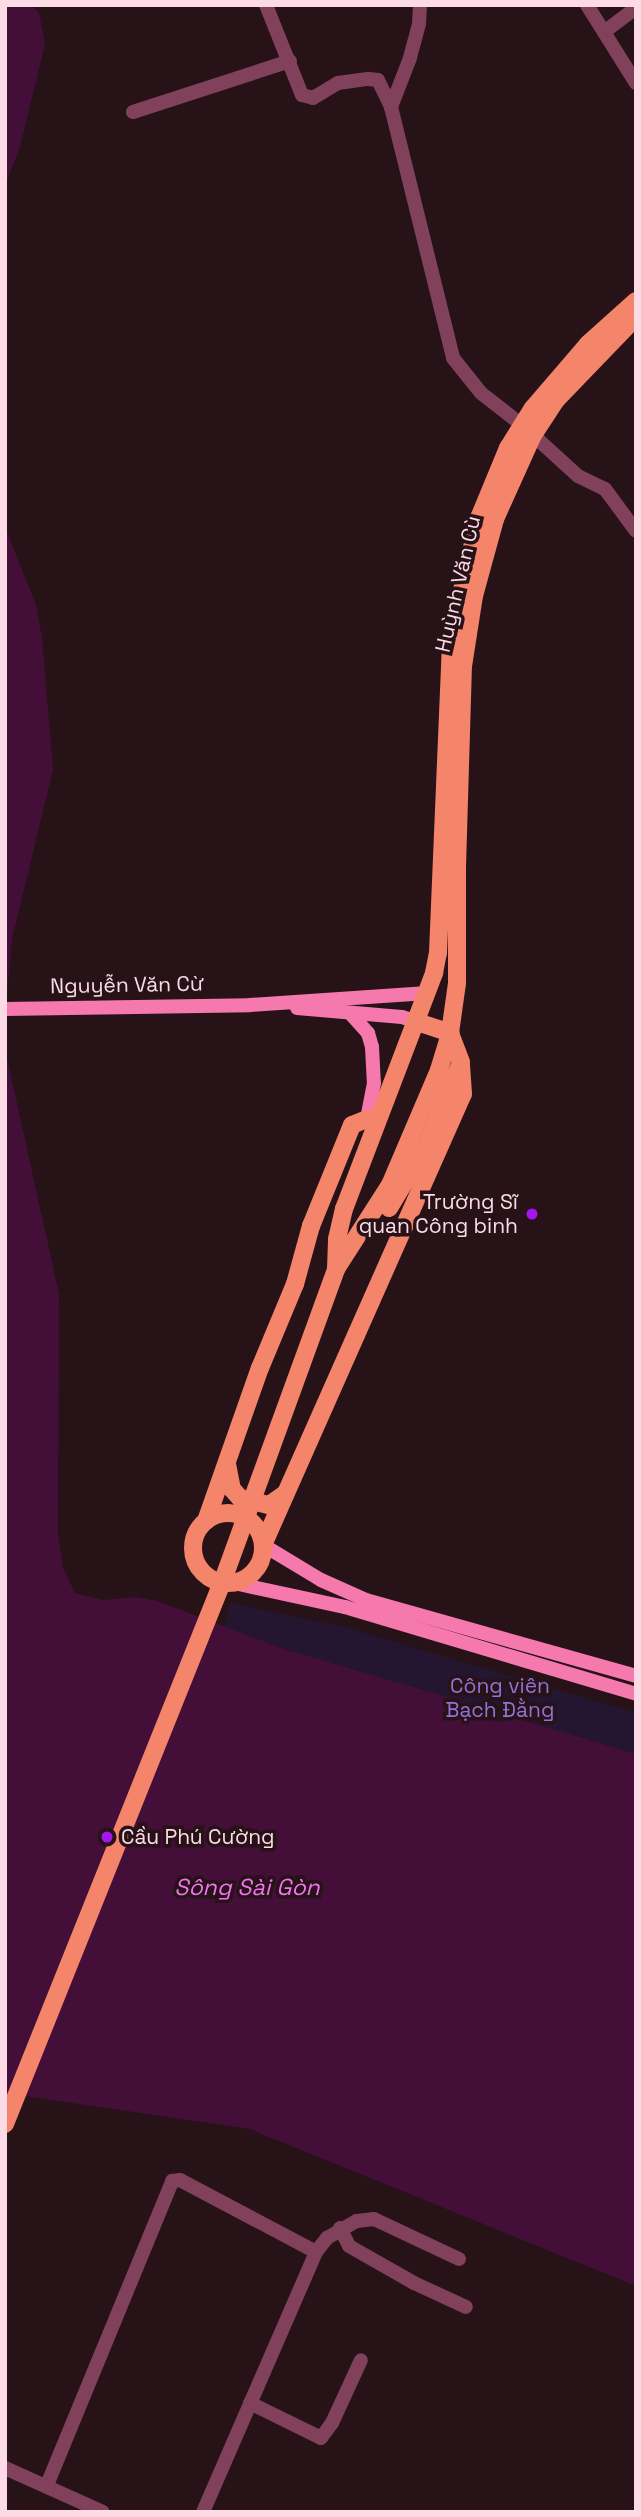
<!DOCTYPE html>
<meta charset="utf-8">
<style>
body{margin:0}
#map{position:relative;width:641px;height:2517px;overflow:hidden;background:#271218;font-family:"Space Grotesk",sans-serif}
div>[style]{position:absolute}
.green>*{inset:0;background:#241531}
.water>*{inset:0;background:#430f39}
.street>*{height:14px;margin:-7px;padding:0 7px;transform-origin:7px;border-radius:7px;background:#82415b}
.secondary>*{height:14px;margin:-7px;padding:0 7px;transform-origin:7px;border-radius:7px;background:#f579ad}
.primary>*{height:18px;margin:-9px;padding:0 9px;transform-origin:9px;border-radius:9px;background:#f4846a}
.primary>.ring{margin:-9px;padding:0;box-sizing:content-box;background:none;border:18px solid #f4846a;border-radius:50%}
.dots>*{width:19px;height:19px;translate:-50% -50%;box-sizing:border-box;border:4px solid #271218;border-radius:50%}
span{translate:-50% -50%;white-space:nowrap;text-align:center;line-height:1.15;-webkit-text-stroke:7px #271218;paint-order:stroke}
.street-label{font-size:21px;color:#fcdbe6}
.poi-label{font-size:21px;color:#fcdbe6}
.right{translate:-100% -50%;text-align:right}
.left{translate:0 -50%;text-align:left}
.park-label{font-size:21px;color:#9372da}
.water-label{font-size:23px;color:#f471f1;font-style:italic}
.frame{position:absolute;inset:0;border:7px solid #fcdbe6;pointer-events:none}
</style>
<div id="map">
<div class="green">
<div style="clip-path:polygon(230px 1603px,344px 1627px,636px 1713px,636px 1754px,513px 1717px,502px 1722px,491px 1721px,478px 1706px,284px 1649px,224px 1627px)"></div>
</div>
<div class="water">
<div style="clip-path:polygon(5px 5px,31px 5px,39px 13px,45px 44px,20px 147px,5px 186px)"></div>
<div style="clip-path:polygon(5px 527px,36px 605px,42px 638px,53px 770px,12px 939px,5px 1016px)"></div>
<div style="clip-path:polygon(5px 1049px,59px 1294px,58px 1535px,63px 1568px,75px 1593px,103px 1600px,136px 1597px,157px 1601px,284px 1649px,478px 1706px,491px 1721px,502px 1722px,513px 1717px,636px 1754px,636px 2286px,250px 2129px,5px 2093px)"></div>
</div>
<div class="street">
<div style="left:266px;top:5px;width:97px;rotate:68.2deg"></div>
<div style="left:302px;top:95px;width:11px;rotate:15deg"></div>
<div style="left:313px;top:98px;width:29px;rotate:-31deg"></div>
<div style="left:338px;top:83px;width:30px;rotate:-8deg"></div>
<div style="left:368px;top:79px;width:10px;rotate:6deg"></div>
<div style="left:378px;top:80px;width:30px;rotate:64deg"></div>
<div style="left:420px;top:5px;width:19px;rotate:93deg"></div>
<div style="left:419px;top:24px;width:35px;rotate:105deg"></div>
<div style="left:410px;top:58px;width:53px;rotate:111.2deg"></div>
<div style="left:391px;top:107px;width:259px;rotate:76.1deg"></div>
<div style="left:453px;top:358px;width:45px;rotate:51.3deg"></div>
<div style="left:481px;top:393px;width:52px;rotate:38deg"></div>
<div style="left:587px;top:5px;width:92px;rotate:57.9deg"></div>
<div style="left:604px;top:32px;width:40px;rotate:-37deg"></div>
<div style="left:133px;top:112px;width:165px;rotate:-18deg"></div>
<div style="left:533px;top:435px;width:61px;rotate:42.3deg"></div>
<div style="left:578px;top:476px;width:30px;rotate:26deg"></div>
<div style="left:605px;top:489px;width:52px;rotate:53.6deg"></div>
<div style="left:340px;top:2228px;width:20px;rotate:63deg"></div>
<div style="left:349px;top:2246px;width:75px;rotate:29.6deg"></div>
<div style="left:414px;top:2283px;width:57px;rotate:24.8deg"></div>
<div style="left:250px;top:2403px;width:79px;rotate:26.2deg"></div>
<div style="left:321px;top:2438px;width:19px;rotate:-54deg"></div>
<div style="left:332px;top:2423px;width:69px;rotate:-65.3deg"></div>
<div style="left:5px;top:2468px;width:107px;rotate:24.2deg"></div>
<div style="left:47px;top:2485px;width:329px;rotate:-67.6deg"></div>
<div style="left:172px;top:2181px;width:8px;rotate:-7deg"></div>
<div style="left:180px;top:2180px;width:154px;rotate:27.9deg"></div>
<div style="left:203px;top:2512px;width:283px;rotate:-66.5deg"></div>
<div style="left:316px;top:2252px;width:18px;rotate:-52deg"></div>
<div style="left:327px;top:2238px;width:34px;rotate:-30deg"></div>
<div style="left:357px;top:2221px;width:17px;rotate:-7deg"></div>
<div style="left:374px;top:2219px;width:94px;rotate:25.2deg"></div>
</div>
<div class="secondary">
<div style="left:297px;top:1008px;width:105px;rotate:4.9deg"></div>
<div style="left:402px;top:1017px;width:16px;rotate:18deg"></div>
<div style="left:5px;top:1009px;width:245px;rotate:-0.9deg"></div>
<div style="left:250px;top:1005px;width:178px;rotate:-3.9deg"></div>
<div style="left:350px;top:1013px;width:27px;rotate:48deg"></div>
<div style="left:368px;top:1033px;width:15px;rotate:74deg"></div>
<div style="left:372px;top:1047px;width:36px;rotate:87deg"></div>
<div style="left:374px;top:1083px;width:37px;rotate:101deg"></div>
<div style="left:263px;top:1545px;width:68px;rotate:31.1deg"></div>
<div style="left:321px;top:1580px;width:49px;rotate:24deg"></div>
<div style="left:366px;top:1600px;width:280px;rotate:15.7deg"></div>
<div style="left:234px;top:1583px;width:114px;rotate:12.2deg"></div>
<div style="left:345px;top:1607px;width:304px;rotate:16.6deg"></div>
</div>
<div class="primary">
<div style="left:417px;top:1022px;width:35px;rotate:18deg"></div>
<div style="left:389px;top:1208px;width:70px;rotate:-59deg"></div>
<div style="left:425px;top:1148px;width:88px;rotate:-67.2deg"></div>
<div style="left:336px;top:1269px;width:30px;rotate:-88deg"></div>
<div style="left:337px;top:1239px;width:31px;rotate:-77deg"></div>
<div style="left:344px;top:1209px;width:253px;rotate:-69.1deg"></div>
<div style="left:434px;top:973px;width:20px;rotate:-79deg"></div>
<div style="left:438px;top:953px;width:316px;rotate:-87.6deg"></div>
<div style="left:451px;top:637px;width:122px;rotate:-76.8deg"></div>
<div style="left:479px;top:518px;width:76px;rotate:-67.5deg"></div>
<div style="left:508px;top:448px;width:47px;rotate:-58deg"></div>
<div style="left:533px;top:408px;width:84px;rotate:-49.3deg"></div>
<div style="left:588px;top:344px;width:64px;rotate:-41.9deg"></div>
<div style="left:227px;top:1464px;width:25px;rotate:79deg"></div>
<div style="left:232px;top:1489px;width:12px;rotate:48deg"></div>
<div style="left:240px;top:1498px;width:30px;rotate:14deg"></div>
<div style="left:269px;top:1505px;width:19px;rotate:-35deg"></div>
<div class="ring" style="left:193px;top:1513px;width:52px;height:52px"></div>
<div style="left:206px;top:1521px;width:162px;rotate:-70.6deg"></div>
<div style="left:260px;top:1368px;width:91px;rotate:-67.4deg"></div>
<div style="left:295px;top:1284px;width:60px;rotate:-74.6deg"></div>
<div style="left:311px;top:1226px;width:109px;rotate:-67.9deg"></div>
<div style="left:352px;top:1125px;width:16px;rotate:-22deg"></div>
<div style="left:263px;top:1545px;width:493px;rotate:-66.1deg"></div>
<div style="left:463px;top:1094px;width:32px;rotate:-94deg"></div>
<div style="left:461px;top:1062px;width:31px;rotate:-111deg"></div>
<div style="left:5px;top:2124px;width:586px;rotate:-68.16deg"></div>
<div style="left:223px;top:1580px;width:331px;rotate:-70deg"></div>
<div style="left:336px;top:1269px;width:100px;rotate:-57.3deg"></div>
<div style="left:390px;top:1185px;width:125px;rotate:-66.9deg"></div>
<div style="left:439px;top:1070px;width:39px;rotate:-73deg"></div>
<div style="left:450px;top:1033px;width:50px;rotate:-82deg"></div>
<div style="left:457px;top:983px;width:116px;rotate:-90deg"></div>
<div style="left:457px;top:867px;width:201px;rotate:-88.3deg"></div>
<div style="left:463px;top:666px;width:71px;rotate:-81.1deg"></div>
<div style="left:474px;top:596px;width:80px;rotate:-74.7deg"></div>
<div style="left:495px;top:519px;width:92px;rotate:-65.7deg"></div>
<div style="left:533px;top:435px;width:42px;rotate:-56.7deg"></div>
<div style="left:556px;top:400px;width:115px;rotate:-46.1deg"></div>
</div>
<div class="dots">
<div style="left:532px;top:1214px;background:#a416ed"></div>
<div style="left:107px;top:1837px;background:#a416ed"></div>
</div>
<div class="street-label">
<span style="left:458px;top:584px;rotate:-77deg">Huỳnh Văn Cù</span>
<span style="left:127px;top:985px;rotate:-1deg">Nguyễn Văn Cừ</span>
</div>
<div class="poi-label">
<span class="right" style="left:518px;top:1214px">Trường Sĩ<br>quan Công binh</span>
<span class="left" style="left:121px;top:1837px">Cầu Phú Cường</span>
</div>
<div class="park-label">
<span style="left:500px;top:1698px">Công viên<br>Bạch Đằng</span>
</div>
<div class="water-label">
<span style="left:247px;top:1887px">Sông Sài Gòn</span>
</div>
<div class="frame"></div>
</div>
